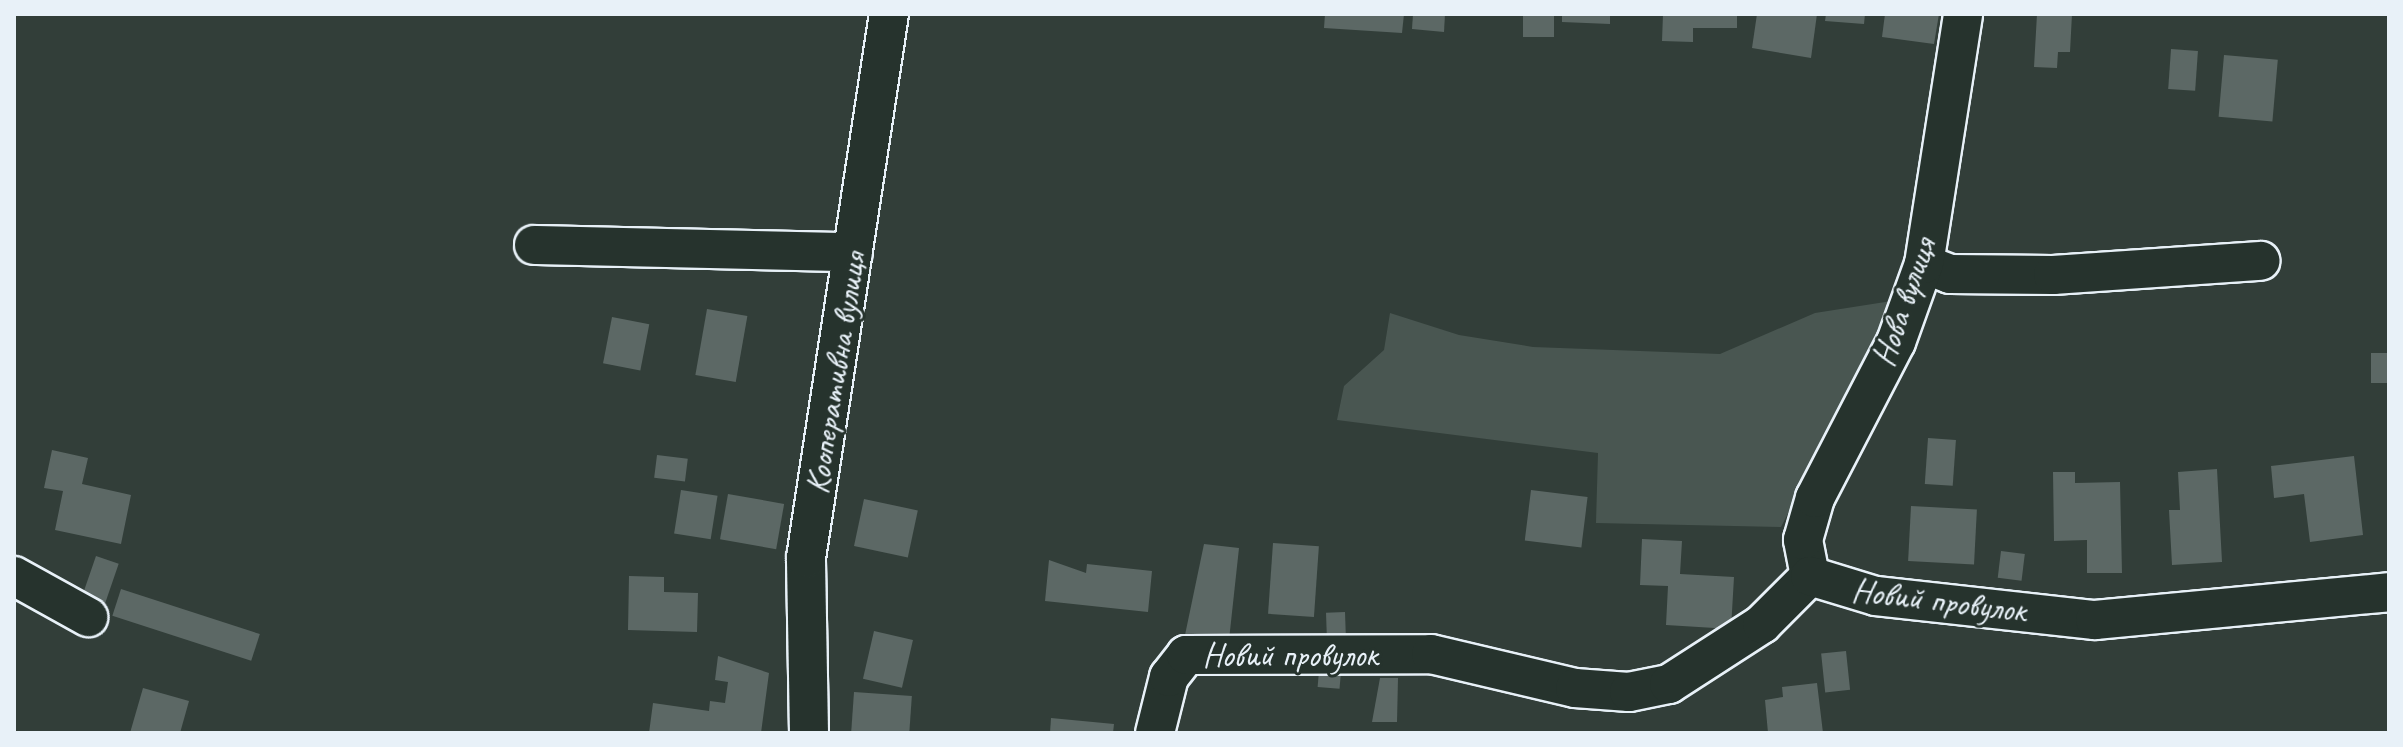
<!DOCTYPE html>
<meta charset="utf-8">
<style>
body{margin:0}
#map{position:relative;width:2403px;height:747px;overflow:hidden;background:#323e39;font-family:Caveat,sans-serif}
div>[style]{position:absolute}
.green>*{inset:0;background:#495651}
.building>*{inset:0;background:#5c6865;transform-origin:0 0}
.roads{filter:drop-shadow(2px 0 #e8f1f8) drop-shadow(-2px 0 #e8f1f8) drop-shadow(0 2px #e8f1f8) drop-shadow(0 -2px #e8f1f8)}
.minor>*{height:38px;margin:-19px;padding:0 19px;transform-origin:19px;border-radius:19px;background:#26332d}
span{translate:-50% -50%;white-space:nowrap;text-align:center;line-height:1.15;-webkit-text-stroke:6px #26332d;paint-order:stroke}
.street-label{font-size:34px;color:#e8f1f8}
.frame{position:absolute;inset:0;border:16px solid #e8f1f8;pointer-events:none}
</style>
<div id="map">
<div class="green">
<div style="clip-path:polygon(1898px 300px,1781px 527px,1596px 523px,1598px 453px,1337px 420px,1344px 386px,1384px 350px,1390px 313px,1459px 335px,1533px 347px,1720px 354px,1815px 313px)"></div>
</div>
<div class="building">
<div style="clip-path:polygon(1325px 14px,1404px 14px,1402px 33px,1324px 28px)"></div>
<div style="clip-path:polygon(1413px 14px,1445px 14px,1444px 32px,1412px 29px)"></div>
<div style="left:1523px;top:14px;width:31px;height:23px"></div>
<div style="clip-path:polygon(1562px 14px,1610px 14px,1610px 24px,1562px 22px)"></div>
<div style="clip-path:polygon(1663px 14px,1737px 14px,1737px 28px,1693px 28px,1693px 42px,1662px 41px)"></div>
<div style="clip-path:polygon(1757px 14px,1817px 14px,1811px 58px,1752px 48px)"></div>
<div style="clip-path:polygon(1826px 14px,1865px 14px,1864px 24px,1825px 21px)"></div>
<div style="clip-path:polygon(1885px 14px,1939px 14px,1934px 44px,1882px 37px)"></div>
<div style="clip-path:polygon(2037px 14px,2072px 14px,2070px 52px,2058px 52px,2057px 68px,2034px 67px)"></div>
<div style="left:2171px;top:49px;width:27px;height:40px;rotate:4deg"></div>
<div style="left:2224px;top:55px;width:54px;height:62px;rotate:5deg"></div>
<div style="left:707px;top:309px;width:41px;height:67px;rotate:10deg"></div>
<div style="left:612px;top:317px;width:38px;height:47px;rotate:11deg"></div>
<div style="left:2371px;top:353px;width:18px;height:30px"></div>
<div style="left:1928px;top:438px;width:28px;height:46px;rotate:4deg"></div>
<div style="clip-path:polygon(52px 450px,88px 458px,82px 484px,131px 495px,121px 544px,55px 530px,63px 491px,44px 488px)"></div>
<div style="left:657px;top:455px;width:31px;height:23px;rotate:7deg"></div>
<div style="clip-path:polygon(2354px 456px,2363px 535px,2310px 542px,2304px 494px,2274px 498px,2271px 466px)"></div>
<div style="clip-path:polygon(2217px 469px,2222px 562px,2172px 565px,2169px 510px,2180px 510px,2178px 472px)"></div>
<div style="clip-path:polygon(2053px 472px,2075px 472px,2075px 483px,2120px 482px,2122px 573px,2087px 573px,2087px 540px,2054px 541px)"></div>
<div style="left:681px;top:490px;width:37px;height:44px;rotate:9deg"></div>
<div style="left:1531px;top:490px;width:57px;height:51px;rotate:7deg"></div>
<div style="left:728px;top:494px;width:57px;height:46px;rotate:10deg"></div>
<div style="left:864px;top:499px;width:55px;height:48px;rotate:12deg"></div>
<div style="left:1911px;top:506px;width:66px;height:55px;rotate:3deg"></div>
<div style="clip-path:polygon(1642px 539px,1682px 541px,1680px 574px,1734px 577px,1731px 629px,1666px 625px,1668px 586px,1640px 585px)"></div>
<div style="left:1273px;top:543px;width:46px;height:71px;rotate:4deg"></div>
<div style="clip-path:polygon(1204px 544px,1239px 548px,1229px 640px,1185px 635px)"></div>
<div style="left:2001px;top:551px;width:24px;height:27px;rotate:7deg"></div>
<div style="left:96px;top:556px;width:24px;height:44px;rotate:19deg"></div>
<div style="clip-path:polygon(1049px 560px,1086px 573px,1087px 564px,1152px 571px,1148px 612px,1045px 601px)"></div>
<div style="clip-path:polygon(629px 576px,664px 577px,664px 592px,698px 593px,697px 632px,628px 630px)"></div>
<div style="left:121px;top:589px;width:146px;height:28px;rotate:18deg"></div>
<div style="left:1345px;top:612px;width:28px;height:19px;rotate:88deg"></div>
<div style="left:874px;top:631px;width:40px;height:49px;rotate:13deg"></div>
<div style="left:1846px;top:651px;width:39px;height:25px;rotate:84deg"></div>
<div style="clip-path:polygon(718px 656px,769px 673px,761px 733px,649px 733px,653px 703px,709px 711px,710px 701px,725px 703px,728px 682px,715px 680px)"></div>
<div style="left:1319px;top:671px;width:22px;height:16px;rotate:5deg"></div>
<div style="clip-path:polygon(1380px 678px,1398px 678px,1397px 722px,1372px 722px)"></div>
<div style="clip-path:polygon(1817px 683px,1823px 733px,1768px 733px,1765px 700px,1783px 697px,1782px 687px)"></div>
<div style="clip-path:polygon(143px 688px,189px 701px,180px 733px,130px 733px)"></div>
<div style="left:854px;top:692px;width:58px;height:41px;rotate:4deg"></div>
<div style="clip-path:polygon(1051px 718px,1114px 724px,1113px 733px,1050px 733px)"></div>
</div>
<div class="roads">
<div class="minor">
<div style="left:534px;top:245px;width:319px;rotate:1.3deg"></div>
<div style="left:1924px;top:264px;width:28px;rotate:21deg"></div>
<div style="left:1950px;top:274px;width:103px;rotate:0.6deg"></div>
<div style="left:2053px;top:275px;width:208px;rotate:-3.9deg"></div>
<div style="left:14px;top:576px;width:85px;rotate:29deg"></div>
<div style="left:1810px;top:576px;width:37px;rotate:-101deg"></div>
<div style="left:1803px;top:540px;width:44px;rotate:-74.1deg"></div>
<div style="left:1815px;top:498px;width:176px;rotate:-62.6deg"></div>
<div style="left:1896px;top:342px;width:83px;rotate:-70.3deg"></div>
<div style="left:1924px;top:264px;width:253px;rotate:-81.1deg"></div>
<div style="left:809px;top:733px;width:175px;rotate:-91deg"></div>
<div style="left:806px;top:558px;width:550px;rotate:-81.33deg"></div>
<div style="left:1155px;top:733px;width:58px;rotate:-76deg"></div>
<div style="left:1169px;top:677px;width:28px;rotate:-52deg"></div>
<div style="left:1186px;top:655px;width:245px;rotate:-0.2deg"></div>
<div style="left:1431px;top:654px;width:148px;rotate:13.3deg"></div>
<div style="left:1575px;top:688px;width:54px;rotate:4.2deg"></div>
<div style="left:1629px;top:692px;width:41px;rotate:-11.3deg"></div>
<div style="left:1669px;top:684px;width:111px;rotate:-32.8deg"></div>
<div style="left:1762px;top:624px;width:68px;rotate:-45deg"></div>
<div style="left:1810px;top:576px;width:69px;rotate:16.9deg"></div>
<div style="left:1876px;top:596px;width:220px;rotate:6.3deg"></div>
<div style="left:2095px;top:620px;width:295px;rotate:-5.4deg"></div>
</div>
</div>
<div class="street-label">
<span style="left:1903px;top:302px;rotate:-71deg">Нова вулиця</span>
<span style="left:835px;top:373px;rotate:-81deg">Кооперативна вулиця</span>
<span style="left:1939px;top:600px;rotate:7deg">Новий провулок</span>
<span style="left:1290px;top:655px">Новий провулок</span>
</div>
<div class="frame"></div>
</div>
